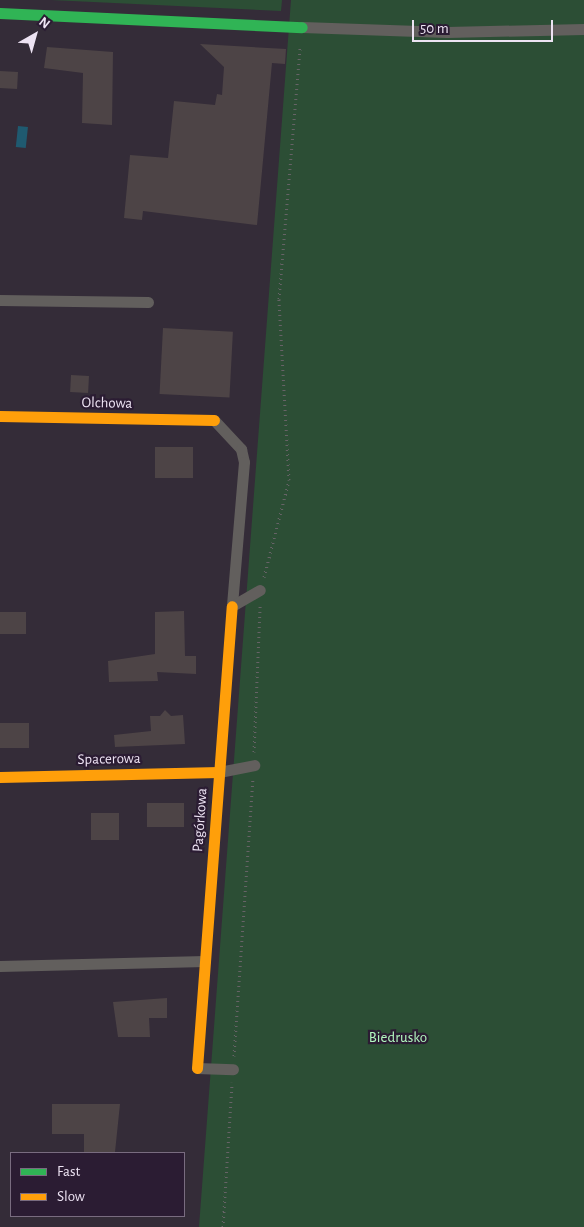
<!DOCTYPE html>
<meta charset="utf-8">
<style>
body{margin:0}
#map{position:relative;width:584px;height:1227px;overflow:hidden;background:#342c38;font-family:"Alegreya Sans",sans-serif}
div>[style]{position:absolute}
.green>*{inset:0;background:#2c4e35}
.water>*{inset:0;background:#1f5a70;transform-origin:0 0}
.building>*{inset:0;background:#4d4446;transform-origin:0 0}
.path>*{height:3px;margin-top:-1.5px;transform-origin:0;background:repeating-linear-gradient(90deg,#676367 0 1px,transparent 0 5px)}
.lane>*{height:11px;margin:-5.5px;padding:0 5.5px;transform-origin:5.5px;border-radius:5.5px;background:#625f5d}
.fast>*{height:11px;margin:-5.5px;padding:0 5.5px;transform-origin:5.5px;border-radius:5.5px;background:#30b455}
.slow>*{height:11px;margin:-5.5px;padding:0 5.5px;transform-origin:5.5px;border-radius:5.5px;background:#ff9f0a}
span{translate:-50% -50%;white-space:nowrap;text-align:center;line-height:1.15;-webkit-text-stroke:4.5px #2b1c33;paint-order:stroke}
.street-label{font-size:15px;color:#ede3f3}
.park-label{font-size:15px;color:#b2f8bf}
.legend{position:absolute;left:10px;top:1152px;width:175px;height:65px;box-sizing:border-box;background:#2b1c33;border:1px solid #796c80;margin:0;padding:6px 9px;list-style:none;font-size:15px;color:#ede3f3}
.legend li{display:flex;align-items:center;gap:10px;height:25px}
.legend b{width:25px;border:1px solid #796c80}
.north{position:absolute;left:10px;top:10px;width:50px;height:50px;-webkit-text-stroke:4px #2b1c33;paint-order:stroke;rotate:38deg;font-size:14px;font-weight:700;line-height:20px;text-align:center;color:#ede3f3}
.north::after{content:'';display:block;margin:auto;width:18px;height:22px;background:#ede3f3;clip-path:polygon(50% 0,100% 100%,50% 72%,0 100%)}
.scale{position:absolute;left:412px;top:20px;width:141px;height:22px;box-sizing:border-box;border:2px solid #ede3f3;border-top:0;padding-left:6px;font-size:15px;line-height:18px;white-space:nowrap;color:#ede3f3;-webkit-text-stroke:4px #2b1c33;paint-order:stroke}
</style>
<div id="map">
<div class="green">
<div style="clip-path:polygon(51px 0,282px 0,281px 11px)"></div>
<div style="clip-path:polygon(291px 0,584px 0,584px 1227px,199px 1227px)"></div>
</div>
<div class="water">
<div style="left:18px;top:126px;width:10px;height:21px;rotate:6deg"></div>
</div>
<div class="building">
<div style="clip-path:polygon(200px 44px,286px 49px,285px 64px,272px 63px,257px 225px,143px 211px,142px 220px,124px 218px,130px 155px,168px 158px,174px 101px,215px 105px,217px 94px,222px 95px,224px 67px)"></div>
<div style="clip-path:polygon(47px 47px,113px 52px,112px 125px,82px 123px,83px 73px,44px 68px)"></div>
<div style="left:0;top:71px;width:18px;height:17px;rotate:3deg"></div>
<div style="left:163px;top:328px;width:70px;height:66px;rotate:3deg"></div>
<div style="left:71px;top:375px;width:18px;height:17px;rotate:3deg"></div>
<div style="left:155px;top:447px;width:38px;height:31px"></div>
<div style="clip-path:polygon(184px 611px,185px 656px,196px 656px,196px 674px,157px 672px,158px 681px,109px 682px,108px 661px,155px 654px,155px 612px)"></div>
<div style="left:26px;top:612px;width:22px;height:26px;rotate:90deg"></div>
<div style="clip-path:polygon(165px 710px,171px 716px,183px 715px,185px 744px,115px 747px,114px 735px,151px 731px,150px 716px,160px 716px)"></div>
<div style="left:0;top:723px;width:29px;height:25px"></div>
<div style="left:147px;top:803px;width:37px;height:24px"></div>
<div style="left:91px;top:813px;width:28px;height:27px"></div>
<div style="clip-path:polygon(167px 998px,167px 1018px,149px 1018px,150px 1037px,118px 1037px,113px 1002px)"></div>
<div style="clip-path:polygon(52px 1104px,120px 1104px,115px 1152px,84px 1152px,84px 1134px,52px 1134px)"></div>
</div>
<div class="path">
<div style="left:264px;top:577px;width:100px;rotate:-75.5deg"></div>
<div style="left:289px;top:480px;width:181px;rotate:-93.2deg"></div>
<div style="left:279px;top:299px;width:252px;rotate:-85.2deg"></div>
<div style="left:254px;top:752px;width:146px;rotate:-87.6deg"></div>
<div style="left:234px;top:1056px;width:277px;rotate:-86.1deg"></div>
<div style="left:223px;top:1227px;width:145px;rotate:-86.4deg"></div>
</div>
<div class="lane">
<div style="left:302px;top:27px;width:145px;rotate:2deg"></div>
<div style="left:447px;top:32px;width:137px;rotate:-1.3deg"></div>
<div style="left:0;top:300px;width:148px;rotate:0.8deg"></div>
<div style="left:214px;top:420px;width:40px;rotate:47deg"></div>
<div style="left:241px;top:449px;width:13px;rotate:77deg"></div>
<div style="left:244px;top:462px;width:144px;rotate:94.8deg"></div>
<div style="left:232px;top:606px;width:32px;rotate:-30deg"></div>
<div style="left:219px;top:772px;width:36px;rotate:-11deg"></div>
<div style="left:0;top:966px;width:205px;rotate:-1.4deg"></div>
<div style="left:197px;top:1068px;width:36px;rotate:2deg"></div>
</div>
<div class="fast">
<div style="left:0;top:13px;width:302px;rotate:2.7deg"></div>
</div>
<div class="slow">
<div style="left:0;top:416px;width:214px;rotate:1.1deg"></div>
<div style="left:0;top:777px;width:219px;rotate:-1.3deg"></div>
<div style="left:197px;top:1068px;width:463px;rotate:-85.7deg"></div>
</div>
<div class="street-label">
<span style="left:107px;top:403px;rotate:1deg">Olchowa</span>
<span style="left:109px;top:759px;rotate:-1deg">Spacerowa</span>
<span style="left:200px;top:820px;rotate:-86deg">Pagórkowa</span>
</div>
<div class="park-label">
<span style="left:398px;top:1038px">Biedrusko</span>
</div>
<ul class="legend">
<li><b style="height:6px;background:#30b455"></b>Fast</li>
<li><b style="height:6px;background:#ff9f0a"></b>Slow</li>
</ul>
<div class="north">N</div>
<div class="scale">50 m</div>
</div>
